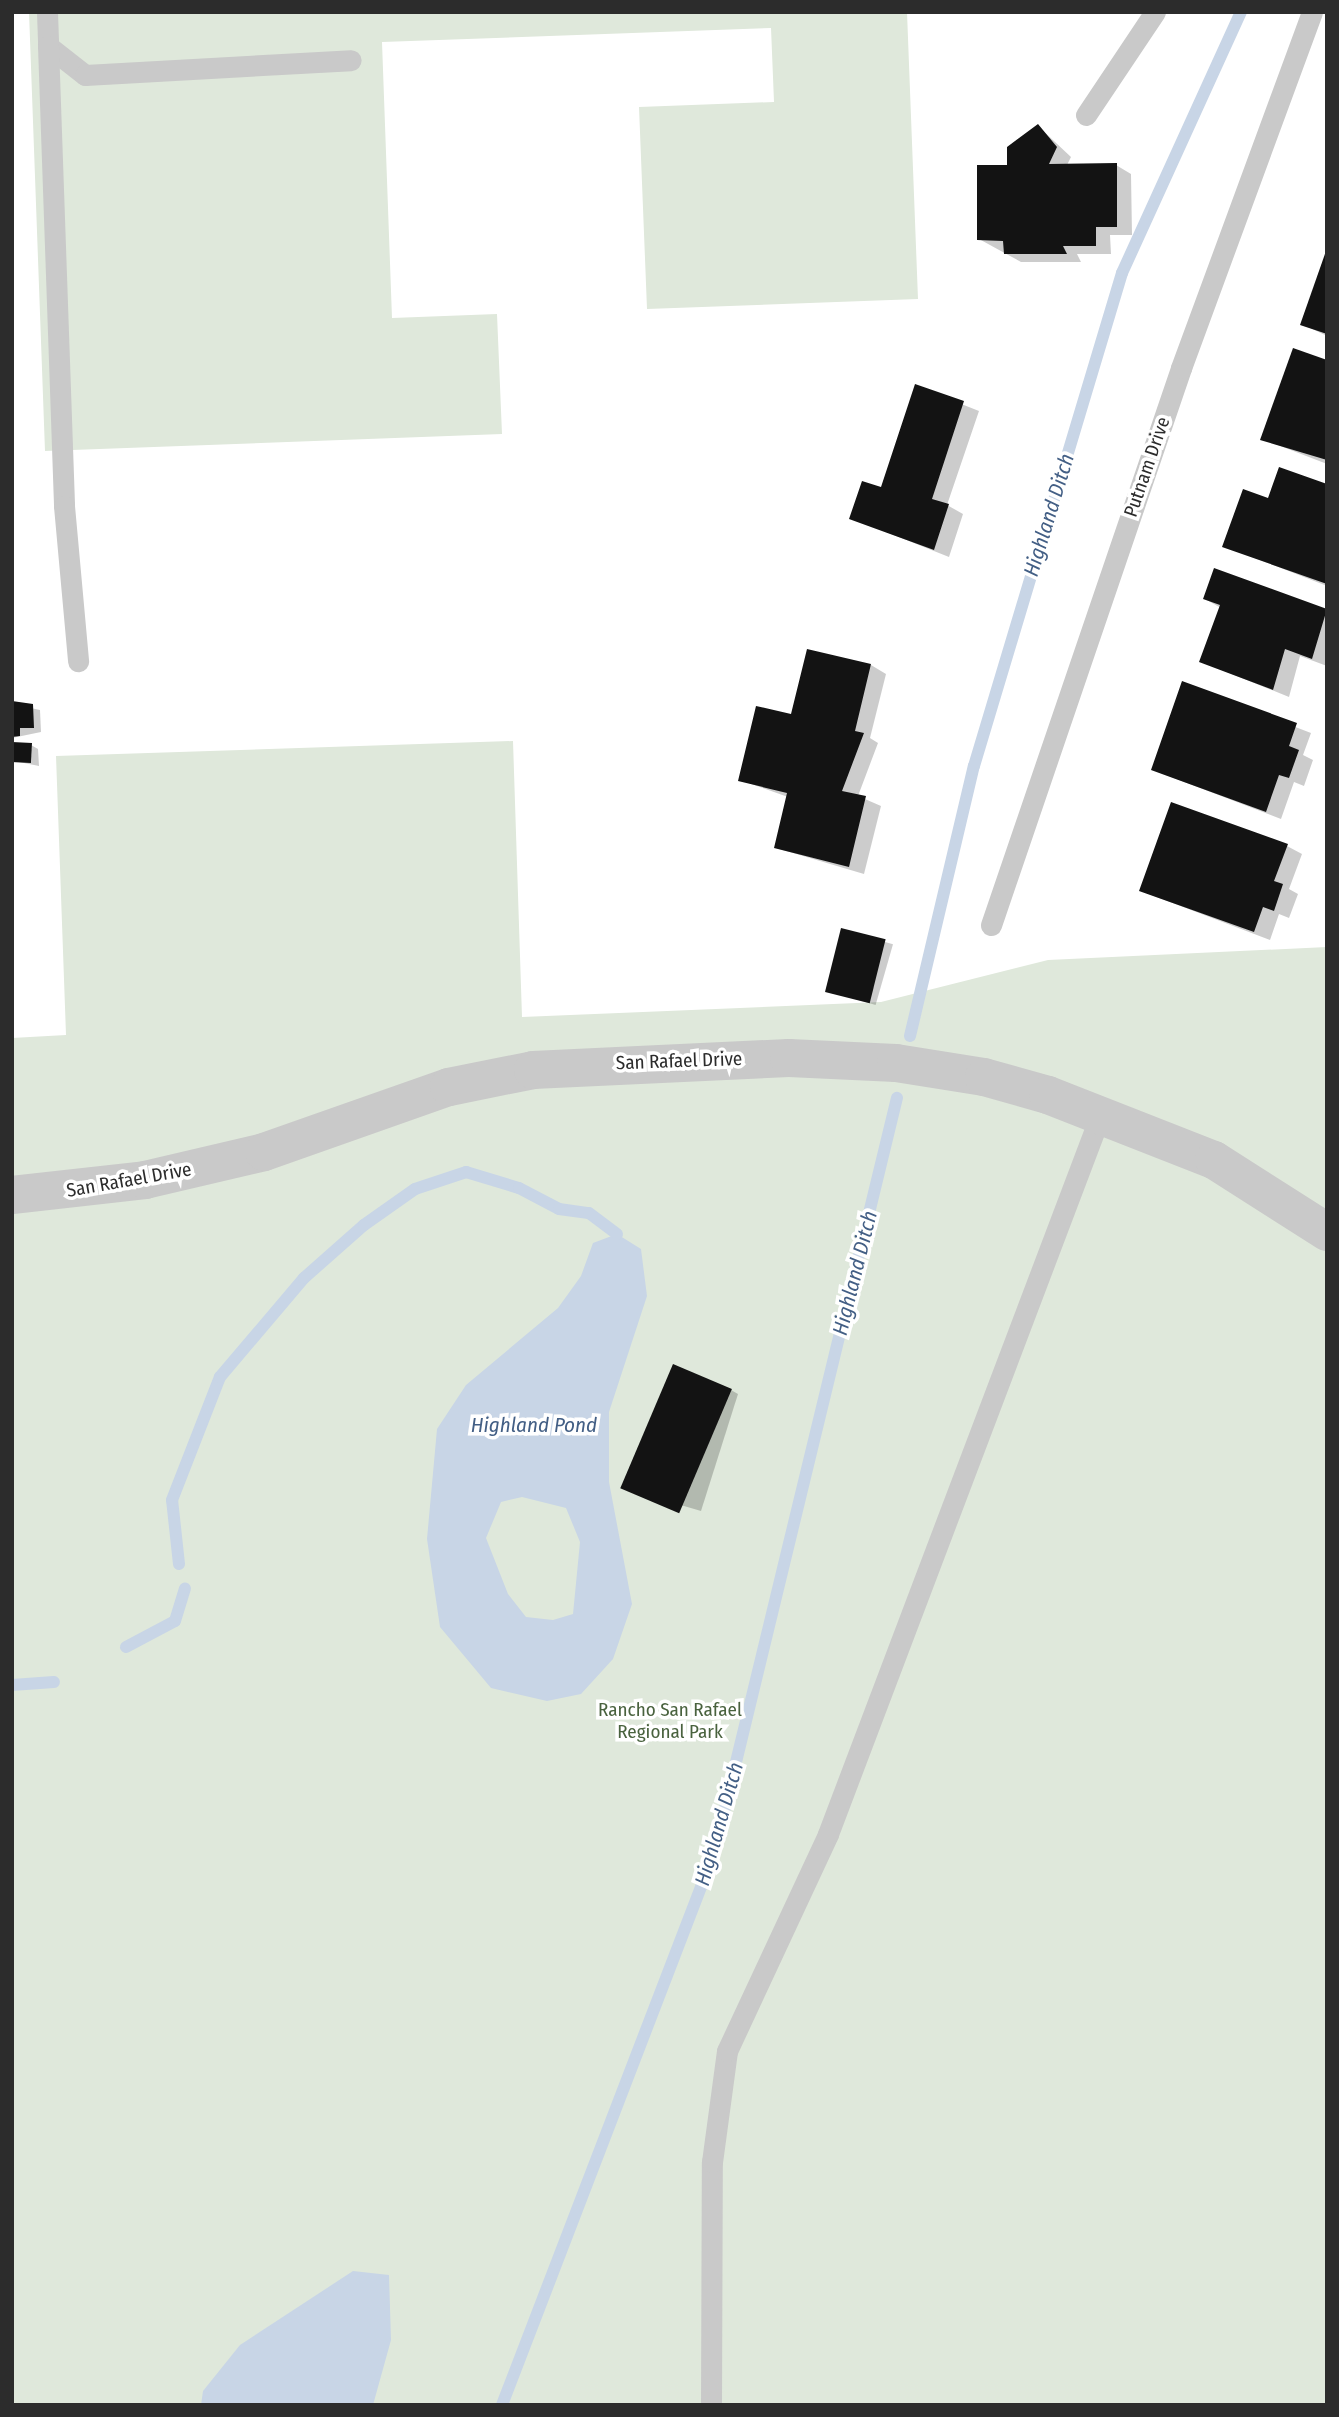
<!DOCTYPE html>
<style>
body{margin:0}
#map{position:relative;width:1339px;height:2417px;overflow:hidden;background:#fff;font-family:"Fira Sans Condensed",sans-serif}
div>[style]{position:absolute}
.green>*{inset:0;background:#dfe8db}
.water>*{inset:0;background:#c8d5e6}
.shadow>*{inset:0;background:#0003;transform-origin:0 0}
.stream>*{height:12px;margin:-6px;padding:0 6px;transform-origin:6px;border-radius:6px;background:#c8d5e6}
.building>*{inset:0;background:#131313;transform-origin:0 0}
.service>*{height:21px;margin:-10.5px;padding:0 10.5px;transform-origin:10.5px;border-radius:10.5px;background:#c9c9c9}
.minor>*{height:38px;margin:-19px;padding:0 19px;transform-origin:19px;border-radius:19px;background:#c9c9c9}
span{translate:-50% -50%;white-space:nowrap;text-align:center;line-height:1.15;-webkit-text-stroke:7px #fff;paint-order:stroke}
.street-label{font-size:19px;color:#2c2c2c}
.park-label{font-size:19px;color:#49623e}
.water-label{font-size:21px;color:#435f85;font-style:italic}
.frame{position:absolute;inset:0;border:14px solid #2c2c2c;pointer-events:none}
</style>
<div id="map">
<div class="green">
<div style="clip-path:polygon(29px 12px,907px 12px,918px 299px,647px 309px,639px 107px,774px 102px,771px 28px,382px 42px,392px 318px,497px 314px,502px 434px,45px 451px)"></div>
<div style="clip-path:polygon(513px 741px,522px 1017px,881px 1002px,1048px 960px,1327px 947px,1327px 2405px,12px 2405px,12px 1038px,66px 1035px,56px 756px)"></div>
</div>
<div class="water">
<div style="clip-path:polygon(evenodd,617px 1234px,641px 1249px,647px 1296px,609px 1412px,609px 1482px,632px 1604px,613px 1659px,581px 1694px,547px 1701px,491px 1688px,440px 1627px,427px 1539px,437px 1429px,466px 1385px,558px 1308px,581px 1276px,593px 1243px,617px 1234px,522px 1497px,566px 1508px,580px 1542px,573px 1614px,553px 1620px,526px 1617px,508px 1594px,486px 1538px,501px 1502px,522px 1497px)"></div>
<div style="clip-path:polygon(353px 2271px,389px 2275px,391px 2340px,373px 2405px,201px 2405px,203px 2391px,240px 2345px)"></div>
</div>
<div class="shadow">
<div style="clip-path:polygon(1038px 126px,1071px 157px,1067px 165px,1116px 165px,1131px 174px,1132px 235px,1110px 235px,1111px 254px,1077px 254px,1081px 262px,1021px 262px,979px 239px,1009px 167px)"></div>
<div style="clip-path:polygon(1327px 255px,1327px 336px,1302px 324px)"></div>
<div style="clip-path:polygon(1327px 362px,1327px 464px,1262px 439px)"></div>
<div style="clip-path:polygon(916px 386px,979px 411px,947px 505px,963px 514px,949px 557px,851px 518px,882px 489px)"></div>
<div style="clip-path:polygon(1327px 486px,1327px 586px,1224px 546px,1269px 500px)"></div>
<div style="clip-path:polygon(1215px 570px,1327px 611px,1327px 666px,1300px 656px,1289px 697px,1202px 662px,1221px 608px,1205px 599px)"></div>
<div style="clip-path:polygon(871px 665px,886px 674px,870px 738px,878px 743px,858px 796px,881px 806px,864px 874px,776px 848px,788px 797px,740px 780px,793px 716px)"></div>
<div style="clip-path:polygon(1183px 684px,1311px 733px,1303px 755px,1313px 760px,1304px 786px,1294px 782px,1281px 819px,1153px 770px)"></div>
<div style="clip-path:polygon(12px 704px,40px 710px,41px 732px,12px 738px)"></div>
<div style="clip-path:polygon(31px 745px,38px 749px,39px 766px,14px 761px,12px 802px,12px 760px)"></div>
<div style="clip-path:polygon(1287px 846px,1302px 854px,1289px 889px,1298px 894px,1289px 918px,1279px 914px,1270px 940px,1141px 891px)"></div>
<div style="left:843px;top:930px;width:52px;height:63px;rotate:16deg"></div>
<div style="clip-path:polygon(731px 1390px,738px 1394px,701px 1511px,633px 1491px)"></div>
</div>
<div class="stream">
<div style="left:910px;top:1036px;width:277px;rotate:-76.7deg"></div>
<div style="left:974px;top:766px;width:515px;rotate:-73.29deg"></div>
<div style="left:1122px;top:273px;width:287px;rotate:-65.5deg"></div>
<div style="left:179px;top:1564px;width:64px;rotate:-96.2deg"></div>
<div style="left:172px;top:1500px;width:132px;rotate:-68.7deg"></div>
<div style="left:220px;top:1377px;width:130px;rotate:-49.7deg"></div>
<div style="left:304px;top:1278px;width:80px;rotate:-41.5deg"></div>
<div style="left:364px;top:1225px;width:62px;rotate:-35.2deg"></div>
<div style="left:415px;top:1189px;width:54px;rotate:-18.4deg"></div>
<div style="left:466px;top:1172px;width:55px;rotate:16.8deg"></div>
<div style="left:519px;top:1188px;width:45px;rotate:27.7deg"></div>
<div style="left:559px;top:1209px;width:30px;rotate:8deg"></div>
<div style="left:589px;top:1213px;width:35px;rotate:37deg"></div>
<div style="left:126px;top:1647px;width:55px;rotate:-28deg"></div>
<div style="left:175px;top:1621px;width:34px;rotate:-73deg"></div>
<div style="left:12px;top:1685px;width:42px;rotate:-4.1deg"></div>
<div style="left:502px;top:2405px;width:591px;rotate:-68.99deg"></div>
<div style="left:714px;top:1853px;width:777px;rotate:-76.38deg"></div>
</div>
<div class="building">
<div style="clip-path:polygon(1038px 124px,1057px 147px,1049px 164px,1117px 163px,1117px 227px,1096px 227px,1096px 246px,1063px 246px,1067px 254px,1004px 254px,1003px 241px,977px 240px,977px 165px,1007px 165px,1007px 147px)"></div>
<div style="clip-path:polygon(1326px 251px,1327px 251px,1327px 334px,1300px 325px)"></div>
<div style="clip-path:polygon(1293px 348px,1327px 360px,1327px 460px,1260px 440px)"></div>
<div style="clip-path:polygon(915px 384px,964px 401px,932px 499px,949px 504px,934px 550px,849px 519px,862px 481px,881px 487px)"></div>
<div style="clip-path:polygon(1279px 467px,1327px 484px,1327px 584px,1222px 547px,1243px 489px,1268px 498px)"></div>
<div style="clip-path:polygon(1214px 568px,1327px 609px,1312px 659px,1285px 649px,1273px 690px,1199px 662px,1220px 605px,1203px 599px)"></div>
<div style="clip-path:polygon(807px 649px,871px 664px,855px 731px,864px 733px,842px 791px,866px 796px,849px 867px,774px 848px,787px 793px,738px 781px,756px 706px,791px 714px)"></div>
<div style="clip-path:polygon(1182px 681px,1297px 723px,1289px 746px,1299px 750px,1289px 778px,1279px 775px,1266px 812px,1151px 770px)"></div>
<div style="clip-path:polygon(12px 701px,33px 704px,34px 728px,20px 728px,20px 736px,12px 737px)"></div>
<div style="left:12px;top:742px;width:20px;height:20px;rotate:3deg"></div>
<div style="clip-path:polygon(1171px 802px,1288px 844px,1274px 881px,1283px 884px,1274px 911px,1263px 907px,1254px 932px,1139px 891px)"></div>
<div style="left:841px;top:928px;width:46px;height:66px;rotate:14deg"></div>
<div style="left:673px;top:1364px;width:64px;height:135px;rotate:23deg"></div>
</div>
<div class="service">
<div style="left:47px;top:12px;width:34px;rotate:88deg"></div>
<div style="left:48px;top:46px;width:47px;rotate:38.1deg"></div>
<div style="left:85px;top:75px;width:266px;rotate:-3.2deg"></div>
<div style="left:48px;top:46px;width:460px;rotate:88deg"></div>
<div style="left:64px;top:506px;width:156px;rotate:84.8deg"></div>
<div style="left:1086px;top:115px;width:124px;rotate:-56.2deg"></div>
<div style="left:991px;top:925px;width:589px;rotate:-71.16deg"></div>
<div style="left:1181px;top:368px;width:379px;rotate:-69.8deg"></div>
<div style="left:711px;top:2405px;width:243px;rotate:-89.8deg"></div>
<div style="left:712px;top:2162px;width:112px;rotate:-82.3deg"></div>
<div style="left:727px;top:2051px;width:239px;rotate:-65deg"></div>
<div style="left:828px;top:1834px;width:768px;rotate:-69.25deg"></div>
</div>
<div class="minor">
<div style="left:12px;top:1195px;width:134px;rotate:-6.4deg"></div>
<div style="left:145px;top:1180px;width:122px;rotate:-13.2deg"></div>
<div style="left:264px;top:1152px;width:196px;rotate:-19.4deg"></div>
<div style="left:449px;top:1087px;width:86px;rotate:-11.4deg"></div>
<div style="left:533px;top:1070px;width:256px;rotate:-2.7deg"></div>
<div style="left:789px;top:1058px;width:107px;rotate:2.7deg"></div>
<div style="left:896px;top:1063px;width:89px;rotate:9deg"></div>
<div style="left:984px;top:1077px;width:66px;rotate:15.7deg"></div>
<div style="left:1048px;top:1095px;width:178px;rotate:21.4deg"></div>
<div style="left:1214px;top:1160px;width:134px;rotate:32.5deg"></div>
</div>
<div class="street-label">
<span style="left:1147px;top:467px;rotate:-71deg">Putnam Drive</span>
<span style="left:679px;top:1061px;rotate:-2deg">San Rafael Drive</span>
<span style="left:129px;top:1180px;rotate:-10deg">San Rafael Drive</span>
</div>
<div class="park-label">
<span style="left:670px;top:1721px">Rancho San Rafael<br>Regional Park</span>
</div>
<div class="water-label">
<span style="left:1049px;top:515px;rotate:-73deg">Highland Ditch</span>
<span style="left:855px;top:1273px;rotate:-76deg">Highland Ditch</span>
<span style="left:534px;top:1425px">Highland Pond</span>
<span style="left:719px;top:1824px;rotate:-74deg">Highland Ditch</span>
</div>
<div class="frame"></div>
</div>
